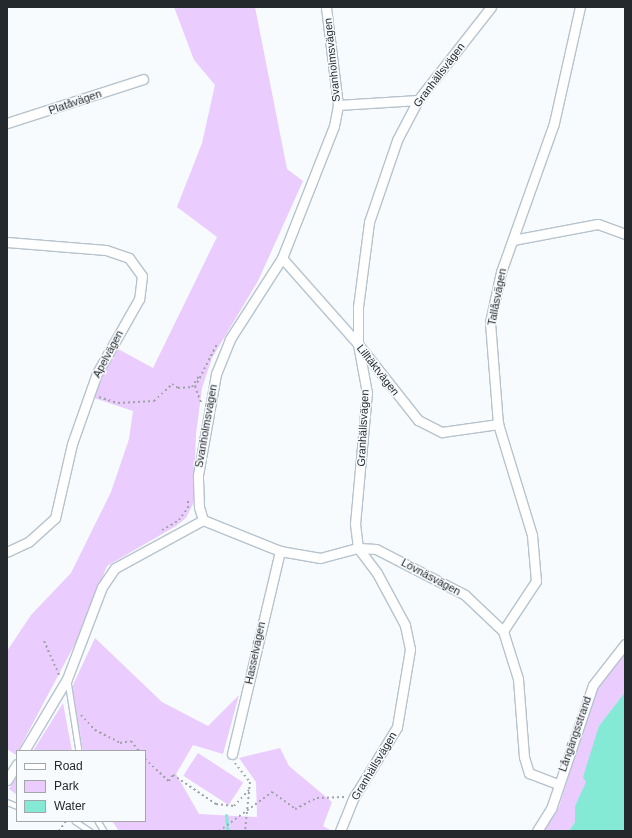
<!DOCTYPE html>
<meta charset="utf-8">
<style>
body{margin:0}
#map{position:relative;width:632px;height:838px;overflow:hidden;background:#f8fbfd;font-family:Helvetica,sans-serif}
div>[style]{position:absolute}
.green>*{inset:0;background:#eaccfe;transform-origin:0 0}
.water>*{inset:0;background:#84e9d5}
.stream>*{height:3px;margin:-1.5px;padding:0 1.5px;transform-origin:1.5px;border-radius:1.5px;background:#84e9d5}
.path>*{height:2px;margin-top:-1px;transform-origin:0;background:repeating-linear-gradient(90deg,#9fa3a6 0 2px,transparent 0 5px)}
.roads{filter:drop-shadow(1px 0 #b6c3ce) drop-shadow(-1px 0 #b6c3ce) drop-shadow(0 1px #b6c3ce) drop-shadow(0 -1px #b6c3ce)}
.service>*{height:4.5px;margin:-2.25px;padding:0 2.25px;transform-origin:2.25px;border-radius:2.25px;background:#fff}
.minor>*{height:9px;margin:-4.5px;padding:0 4.5px;transform-origin:4.5px;border-radius:4.5px;background:#fff}
span{translate:-50% -50%;white-space:nowrap;text-align:center;line-height:1.15;-webkit-text-stroke:3px #f8fbfd;paint-order:stroke}
.street-label{font-size:11px;color:#24292d}
.frame{position:absolute;inset:0;border:8px solid #24292d;pointer-events:none}
.legend{position:absolute;left:16px;top:750px;width:130px;height:72px;box-sizing:border-box;background:#f8fbfd;border:1px solid #a3a7aa;margin:0;padding:5px 7px;list-style:none;font-size:12px;color:#24292d}
.legend li{display:flex;align-items:center;gap:8px;height:20px}
.legend b{width:20px;border:1px solid #a3a7aa}
</style>
<div id="map">
<div class="green">
<div style="clip-path:polygon(174px 7px,255px 7px,287px 169px,303px 181px,258px 281px,212px 358px,202px 388px,196px 434px,193px 504px,186px 518px,176px 526px,107px 566px,77px 640px,16px 755px,7px 749px,7px 651px,31px 615px,71px 573px,111px 492px,129px 439px,133px 411px,94px 398px,100px 379px,118px 349px,153px 368px,217px 237px,177px 207px,202px 143px,215px 85px,194px 60px)"></div>
<div style="clip-path:polygon(95px 638px,162px 702px,208px 726px,239px 695px,223px 754px,193px 745px,176px 774px,199px 814px,257px 817px,256px 782px,239px 758px,280px 748px,289px 766px,332px 802px,323px 826px,332px 831px,119px 831px,112px 821px,145px 821px,145px 751px,83px 751px,72px 687px)"></div>
<div style="clip-path:polygon(625px 651px,625px 692px,599px 726px,587px 782px,575px 806px,575px 822px,569px 831px,543px 831px,559px 807px,597px 687px)"></div>
<div style="clip-path:polygon(63px 703px,72px 751px,33px 751px)"></div>
<div style="left:198px;top:753px;width:54px;height:27px;rotate:33deg"></div>
<div style="clip-path:polygon(17px 776px,17px 795px,9px 789px)"></div>
</div>
<div class="water">
<div style="clip-path:polygon(625px 692px,625px 831px,569px 831px,575px 822px,575px 806px,586px 782px,583px 777px,599px 726px)"></div>
</div>
<div class="stream">
<div style="left:226px;top:815px;width:10px;rotate:84deg"></div>
<div style="left:227px;top:828px;width:3px;rotate:72deg"></div>
</div>
<div class="path">
<div style="left:99px;top:397px;width:20px;rotate:18deg"></div>
<div style="left:118px;top:403px;width:36px;rotate:-3deg"></div>
<div style="left:154px;top:401px;width:25px;rotate:-43deg"></div>
<div style="left:172px;top:384px;width:7px;rotate:34deg"></div>
<div style="left:178px;top:388px;width:14px;rotate:-4deg"></div>
<div style="left:192px;top:387px;width:13px;rotate:-58deg"></div>
<div style="left:201px;top:402px;width:16px;rotate:-112deg"></div>
<div style="left:195px;top:387px;width:48px;rotate:-62.9deg"></div>
<div style="left:162px;top:530px;width:20px;rotate:-30deg"></div>
<div style="left:179px;top:520px;width:15px;rotate:-53deg"></div>
<div style="left:188px;top:508px;width:9px;rotate:-90deg"></div>
<div style="left:44px;top:641px;width:37px;rotate:66deg"></div>
<div style="left:81px;top:715px;width:21px;rotate:47deg"></div>
<div style="left:95px;top:730px;width:28px;rotate:27deg"></div>
<div style="left:120px;top:743px;width:11px;rotate:-10deg"></div>
<div style="left:131px;top:741px;width:13px;rotate:51deg"></div>
<div style="left:145px;top:759px;width:33px;rotate:43deg"></div>
<div style="left:169px;top:781px;width:7px;rotate:-56deg"></div>
<div style="left:173px;top:775px;width:52px;rotate:34deg"></div>
<div style="left:216px;top:804px;width:18px;rotate:6deg"></div>
<div style="left:234px;top:806px;width:22px;rotate:-47deg"></div>
<div style="left:235px;top:763px;width:24px;rotate:52deg"></div>
<div style="left:250px;top:782px;width:49px;rotate:95.8deg"></div>
<div style="left:59px;top:831px;width:12px;rotate:-55deg"></div>
<div style="left:219px;top:831px;width:66px;rotate:-36.3deg"></div>
<div style="left:272px;top:792px;width:29px;rotate:36deg"></div>
<div style="left:295px;top:809px;width:25px;rotate:-27deg"></div>
<div style="left:317px;top:798px;width:27px;rotate:-2deg"></div>
</div>
<div class="roads">
<div class="service">
<div style="left:68px;top:681px;width:71px;rotate:81.1deg"></div>
<div style="left:7px;top:802px;width:11px;rotate:22deg"></div>
<div style="left:75px;top:821px;width:18px;rotate:34deg"></div>
<div style="left:98px;top:821px;width:12px;rotate:59deg"></div>
</div>
<div class="minor">
<div style="left:338px;top:105px;width:80px;rotate:-3.6deg"></div>
<div style="left:7px;top:123px;width:143px;rotate:-17.9deg"></div>
<div style="left:513px;top:240px;width:86px;rotate:-10.7deg"></div>
<div style="left:598px;top:224px;width:29px;rotate:20deg"></div>
<div style="left:7px;top:242px;width:99px;rotate:4.6deg"></div>
<div style="left:106px;top:250px;width:24px;rotate:19deg"></div>
<div style="left:129px;top:258px;width:22px;rotate:54deg"></div>
<div style="left:142px;top:276px;width:23px;rotate:97deg"></div>
<div style="left:139px;top:299px;width:85px;rotate:119.6deg"></div>
<div style="left:97px;top:373px;width:75px;rotate:109.4deg"></div>
<div style="left:72px;top:444px;width:76px;rotate:102.9deg"></div>
<div style="left:55px;top:518px;width:36px;rotate:138deg"></div>
<div style="left:28px;top:542px;width:23px;rotate:155deg"></div>
<div style="left:282px;top:258px;width:115px;rotate:48.5deg"></div>
<div style="left:358px;top:344px;width:97px;rotate:51.7deg"></div>
<div style="left:418px;top:420px;width:27px;rotate:27deg"></div>
<div style="left:442px;top:432px;width:57px;rotate:-8.1deg"></div>
<div style="left:203px;top:520px;width:83px;rotate:21.9deg"></div>
<div style="left:280px;top:551px;width:41px;rotate:9.9deg"></div>
<div style="left:320px;top:558px;width:39px;rotate:-15deg"></div>
<div style="left:358px;top:548px;width:18px;rotate:3deg"></div>
<div style="left:376px;top:549px;width:100px;rotate:27.3deg"></div>
<div style="left:465px;top:595px;width:52px;rotate:43.5deg"></div>
<div style="left:503px;top:631px;width:50px;rotate:72.6deg"></div>
<div style="left:518px;top:679px;width:78px;rotate:85.6deg"></div>
<div style="left:524px;top:757px;width:17px;rotate:73deg"></div>
<div style="left:529px;top:773px;width:31px;rotate:21deg"></div>
<div style="left:503px;top:631px;width:60px;rotate:-56.6deg"></div>
<div style="left:536px;top:581px;width:46px;rotate:-95deg"></div>
<div style="left:532px;top:535px;width:116px;rotate:-107deg"></div>
<div style="left:498px;top:424px;width:102px;rotate:-94.5deg"></div>
<div style="left:490px;top:322px;width:51px;rotate:-77.6deg"></div>
<div style="left:501px;top:272px;width:158px;rotate:-70.4deg"></div>
<div style="left:554px;top:123px;width:119px;rotate:-77.4deg"></div>
<div style="left:24px;top:751px;width:84px;rotate:-59.2deg"></div>
<div style="left:67px;top:679px;width:98px;rotate:-69.2deg"></div>
<div style="left:102px;top:587px;width:23px;rotate:-56deg"></div>
<div style="left:115px;top:568px;width:100px;rotate:-28.6deg"></div>
<div style="left:203px;top:520px;width:14px;rotate:-107deg"></div>
<div style="left:199px;top:507px;width:32px;rotate:-92deg"></div>
<div style="left:198px;top:475px;width:103px;rotate:-79.9deg"></div>
<div style="left:216px;top:374px;width:38px;rotate:-68deg"></div>
<div style="left:230px;top:339px;width:96px;rotate:-57.3deg"></div>
<div style="left:282px;top:258px;width:142px;rotate:-68.5deg"></div>
<div style="left:334px;top:126px;width:21px;rotate:-79deg"></div>
<div style="left:338px;top:105px;width:99px;rotate:-97deg"></div>
<div style="left:232px;top:754px;width:209px;rotate:-76.7deg"></div>
<div style="left:7px;top:780px;width:19px;rotate:-58deg"></div>
<div style="left:340px;top:831px;width:37px;rotate:-68deg"></div>
<div style="left:354px;top:797px;width:82px;rotate:-58.4deg"></div>
<div style="left:397px;top:727px;width:79px;rotate:-80.5deg"></div>
<div style="left:410px;top:649px;width:25px;rotate:-102deg"></div>
<div style="left:405px;top:625px;width:59px;rotate:-118.3deg"></div>
<div style="left:377px;top:573px;width:31px;rotate:-127deg"></div>
<div style="left:358px;top:548px;width:24px;rotate:-97deg"></div>
<div style="left:355px;top:524px;width:132px;rotate:-84.8deg"></div>
<div style="left:367px;top:393px;width:50px;rotate:-100.4deg"></div>
<div style="left:358px;top:344px;width:37px;rotate:-90deg"></div>
<div style="left:358px;top:307px;width:86px;rotate:-82.6deg"></div>
<div style="left:369px;top:222px;width:87px;rotate:-71.1deg"></div>
<div style="left:397px;top:140px;width:45px;rotate:-62.3deg"></div>
<div style="left:418px;top:100px;width:118px;rotate:-51.9deg"></div>
<div style="left:537px;top:831px;width:26px;rotate:-58deg"></div>
<div style="left:551px;top:809px;width:131px;rotate:-71.3deg"></div>
<div style="left:593px;top:685px;width:52px;rotate:-52deg"></div>
</div>
</div>
<div class="street-label">
<span style="left:332px;top:60px;rotate:-96deg">Svanholmsvägen</span>
<span style="left:439px;top:75px;rotate:-53deg">Granhällsvägen</span>
<span style="left:75px;top:102px;rotate:-19deg">Platåvägen</span>
<span style="left:497px;top:297px;rotate:-79deg">Tallåsvägen</span>
<span style="left:108px;top:354px;rotate:-62deg">Apelvägen</span>
<span style="left:378px;top:370px;rotate:52deg">Lilltäktvägen</span>
<span style="left:206px;top:426px;rotate:-80deg">Svanholmsvägen</span>
<span style="left:363px;top:428px;rotate:-87deg">Granhällsvägen</span>
<span style="left:431px;top:577px;rotate:28deg">Lövnäsvägen</span>
<span style="left:255px;top:653px;rotate:-78deg">Hasselvägen</span>
<span style="left:575px;top:734px;rotate:-71deg">Långängsstrand</span>
<span style="left:374px;top:766px;rotate:-59deg">Granhällsvägen</span>
</div>
<div class="frame"></div>
<ul class="legend">
<li><b style="height:5px;background:#fff"></b>Road</li>
<li><b style="height:11px;background:#eaccfe"></b>Park</li>
<li><b style="height:11px;background:#84e9d5"></b>Water</li>
</ul>
</div>
